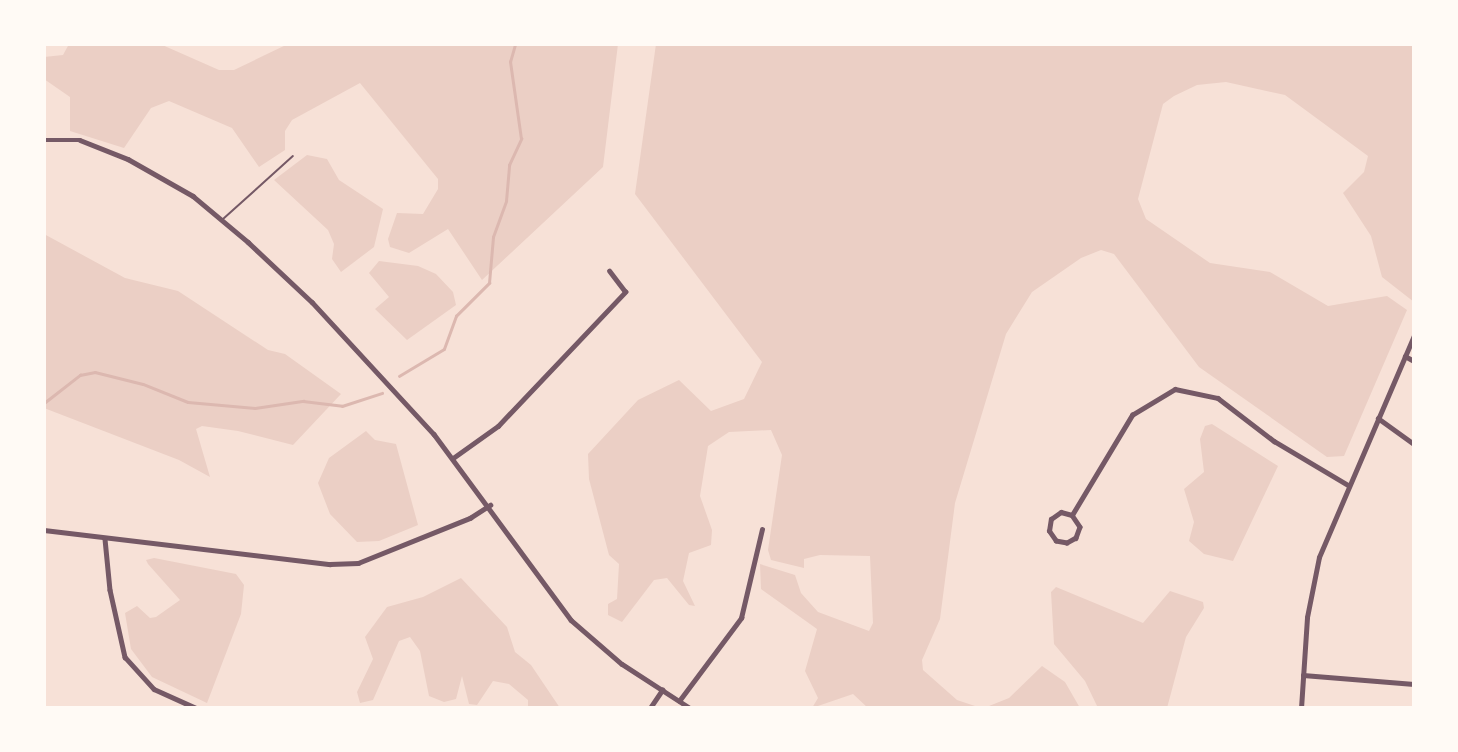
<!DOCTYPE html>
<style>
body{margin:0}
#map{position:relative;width:1458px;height:752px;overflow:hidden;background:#f7e1d7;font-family:"Work Sans",sans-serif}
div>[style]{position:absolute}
.green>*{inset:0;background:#ebcfc5}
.stream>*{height:2.5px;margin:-1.25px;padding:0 1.25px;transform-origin:1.25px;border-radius:1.25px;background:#dcb8b0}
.service>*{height:2px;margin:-1px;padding:0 1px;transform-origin:1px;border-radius:1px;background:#755966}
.minor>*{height:4.5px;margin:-2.25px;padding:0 2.25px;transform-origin:2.25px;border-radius:2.25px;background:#755966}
.tertiary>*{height:5px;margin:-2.5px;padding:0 2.5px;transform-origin:2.5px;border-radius:2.5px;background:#755966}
span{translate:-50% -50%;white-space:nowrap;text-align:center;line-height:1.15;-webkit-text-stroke:7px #fffaf5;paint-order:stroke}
.frame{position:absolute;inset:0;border:46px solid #fffaf5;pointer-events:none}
</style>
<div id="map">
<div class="green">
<div style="clip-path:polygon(69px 44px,160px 44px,219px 70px,234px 70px,288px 44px,618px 44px,603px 167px,482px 280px,448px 229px,409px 253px,390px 247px,388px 239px,397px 213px,423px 214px,438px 189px,438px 179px,360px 83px,292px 120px,285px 131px,285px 150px,259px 167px,232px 128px,169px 101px,151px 108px,124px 148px,70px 131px,70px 97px,44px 79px,44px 57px,63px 55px)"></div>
<div style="clip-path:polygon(656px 44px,1414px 44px,1414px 302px,1382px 277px,1371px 236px,1343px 193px,1364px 172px,1368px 156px,1285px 95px,1226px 82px,1197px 85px,1174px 96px,1163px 104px,1138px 199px,1146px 219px,1210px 263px,1270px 272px,1328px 306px,1387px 296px,1407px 310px,1344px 456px,1327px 457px,1199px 367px,1114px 254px,1101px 250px,1081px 258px,1032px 292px,1006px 334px,955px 503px,940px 619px,922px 660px,923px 670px,957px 700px,981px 708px,868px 708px,853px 694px,812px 708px,818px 698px,805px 671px,817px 629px,761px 589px,760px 564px,795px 575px,801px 593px,818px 612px,869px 631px,873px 623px,870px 556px,820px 555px,804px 559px,804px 568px,771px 560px,768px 550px,782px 455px,771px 430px,729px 432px,708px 446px,700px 496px,712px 530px,711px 545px,689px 553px,683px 581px,695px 606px,689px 605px,667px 578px,654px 580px,622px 622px,608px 615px,608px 604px,617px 599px,619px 564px,609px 555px,589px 479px,588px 454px,638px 400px,679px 380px,711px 411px,744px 399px,762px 362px,635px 194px)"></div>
<div style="clip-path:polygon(307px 155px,327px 159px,339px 180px,383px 209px,374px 247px,341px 272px,332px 259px,334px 244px,328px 230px,274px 180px)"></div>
<div style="clip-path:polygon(44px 234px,125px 278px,178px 291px,268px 350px,285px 354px,341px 394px,293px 445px,238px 431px,202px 426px,196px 429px,210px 477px,179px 460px,44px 408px)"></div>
<div style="clip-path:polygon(379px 261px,418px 266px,436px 274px,453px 292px,456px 305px,407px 340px,375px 309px,389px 297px,369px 273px)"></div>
<div style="clip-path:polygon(1212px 424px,1278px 466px,1233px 561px,1204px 554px,1189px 541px,1194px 522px,1184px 489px,1204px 472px,1200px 439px,1205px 426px)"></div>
<div style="clip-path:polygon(366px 431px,375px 440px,396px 444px,418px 525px,379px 541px,357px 542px,330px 514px,318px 483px,329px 458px)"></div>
<div style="clip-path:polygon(154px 558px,236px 574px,244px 585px,241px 614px,207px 703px,152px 677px,131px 649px,125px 613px,137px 606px,150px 618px,156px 617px,180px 600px,148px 564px,146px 560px)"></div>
<div style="clip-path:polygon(461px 578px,507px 627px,515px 652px,531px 665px,560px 708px,528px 708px,528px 700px,509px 684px,493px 681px,477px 705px,469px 704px,462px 676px,456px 699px,444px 702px,429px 696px,420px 651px,410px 637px,399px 641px,373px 700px,360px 703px,357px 692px,373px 659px,365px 637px,387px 607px,423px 597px)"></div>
<div style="clip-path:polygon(1056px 587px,1143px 623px,1170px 591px,1203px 602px,1204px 608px,1186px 637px,1167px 708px,1098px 708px,1085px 681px,1054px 644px,1051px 592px)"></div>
<div style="clip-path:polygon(1042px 666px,1065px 682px,1080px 708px,984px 708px,1009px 698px)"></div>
</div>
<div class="stream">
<div style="left:399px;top:376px;width:52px;rotate:-31deg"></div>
<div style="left:444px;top:349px;width:35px;rotate:-70deg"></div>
<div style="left:456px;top:316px;width:47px;rotate:-45deg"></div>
<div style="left:489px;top:283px;width:46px;rotate:-85deg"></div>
<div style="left:493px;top:237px;width:38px;rotate:-70deg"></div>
<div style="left:506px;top:201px;width:36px;rotate:-85deg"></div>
<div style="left:509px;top:165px;width:29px;rotate:-65deg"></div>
<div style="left:521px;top:139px;width:78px;rotate:-98.1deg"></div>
<div style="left:510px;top:62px;width:19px;rotate:-74deg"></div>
<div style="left:44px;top:403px;width:46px;rotate:-37.9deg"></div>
<div style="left:80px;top:375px;width:15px;rotate:-11deg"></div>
<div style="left:95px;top:372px;width:49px;rotate:14deg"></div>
<div style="left:143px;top:384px;width:48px;rotate:21.8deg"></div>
<div style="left:188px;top:402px;width:67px;rotate:5.1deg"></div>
<div style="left:255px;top:408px;width:49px;rotate:-8.3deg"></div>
<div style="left:303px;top:401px;width:39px;rotate:7deg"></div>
<div style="left:342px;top:406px;width:42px;rotate:-18deg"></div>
</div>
<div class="service">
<div style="left:223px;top:219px;width:94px;rotate:-42deg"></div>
</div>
<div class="minor">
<div style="left:44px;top:140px;width:36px"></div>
<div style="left:80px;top:140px;width:52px;rotate:21.6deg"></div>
<div style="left:128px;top:159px;width:75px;rotate:29.6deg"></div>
<div style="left:193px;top:196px;width:72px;rotate:39.9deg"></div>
<div style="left:248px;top:242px;width:88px;rotate:43.2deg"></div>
<div style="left:312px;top:302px;width:180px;rotate:47.3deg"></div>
<div style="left:434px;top:434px;width:231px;rotate:53.6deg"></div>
<div style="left:571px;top:620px;width:67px;rotate:40.8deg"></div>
<div style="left:622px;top:664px;width:81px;rotate:32.9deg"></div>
<div style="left:1405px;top:356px;width:10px;rotate:29deg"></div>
<div style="left:1378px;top:418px;width:44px;rotate:35.8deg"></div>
<div style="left:453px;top:458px;width:55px;rotate:-35.4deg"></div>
<div style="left:498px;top:426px;width:185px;rotate:-46.5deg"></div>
<div style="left:625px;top:292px;width:26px;rotate:-127deg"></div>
<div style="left:1072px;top:515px;width:14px;rotate:56deg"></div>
<div style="left:1080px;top:527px;width:12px;rotate:110deg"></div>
<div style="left:1076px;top:538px;width:10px;rotate:151deg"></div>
<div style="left:1067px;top:543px;width:11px;rotate:-170deg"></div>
<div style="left:1056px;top:541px;width:12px;rotate:-125deg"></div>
<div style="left:1049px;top:531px;width:12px;rotate:-81deg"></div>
<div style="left:1051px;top:519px;width:12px;rotate:-35deg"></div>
<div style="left:1061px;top:512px;width:11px;rotate:15deg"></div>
<div style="left:1072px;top:515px;width:117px;rotate:-59deg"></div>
<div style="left:1132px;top:415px;width:50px;rotate:-31.2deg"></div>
<div style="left:1175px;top:389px;width:44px;rotate:11.8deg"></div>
<div style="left:1218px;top:398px;width:71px;rotate:37.5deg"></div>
<div style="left:1274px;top:441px;width:86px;rotate:30.7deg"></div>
<div style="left:44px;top:530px;width:288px;rotate:6.8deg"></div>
<div style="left:330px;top:564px;width:28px;rotate:-2deg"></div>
<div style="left:358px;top:563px;width:121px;rotate:-21.9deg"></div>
<div style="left:470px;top:518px;width:24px;rotate:-33deg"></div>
<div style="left:105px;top:539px;width:51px;rotate:84.4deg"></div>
<div style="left:110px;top:590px;width:69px;rotate:77.4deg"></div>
<div style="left:125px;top:657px;width:43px;rotate:47.8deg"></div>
<div style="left:154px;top:689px;width:46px;rotate:24.3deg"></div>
<div style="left:1303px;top:675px;width:111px;rotate:4.6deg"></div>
<div style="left:679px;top:701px;width:104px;rotate:-53.2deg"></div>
<div style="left:741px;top:618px;width:91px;rotate:-76.7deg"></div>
<div style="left:650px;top:708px;width:22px;rotate:-56deg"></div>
</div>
<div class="tertiary">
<div style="left:1301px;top:708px;width:91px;rotate:-86.2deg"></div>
<div style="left:1307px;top:617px;width:61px;rotate:-78.7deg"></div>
<div style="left:1319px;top:557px;width:241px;rotate:-66.8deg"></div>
</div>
<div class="frame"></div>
</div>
